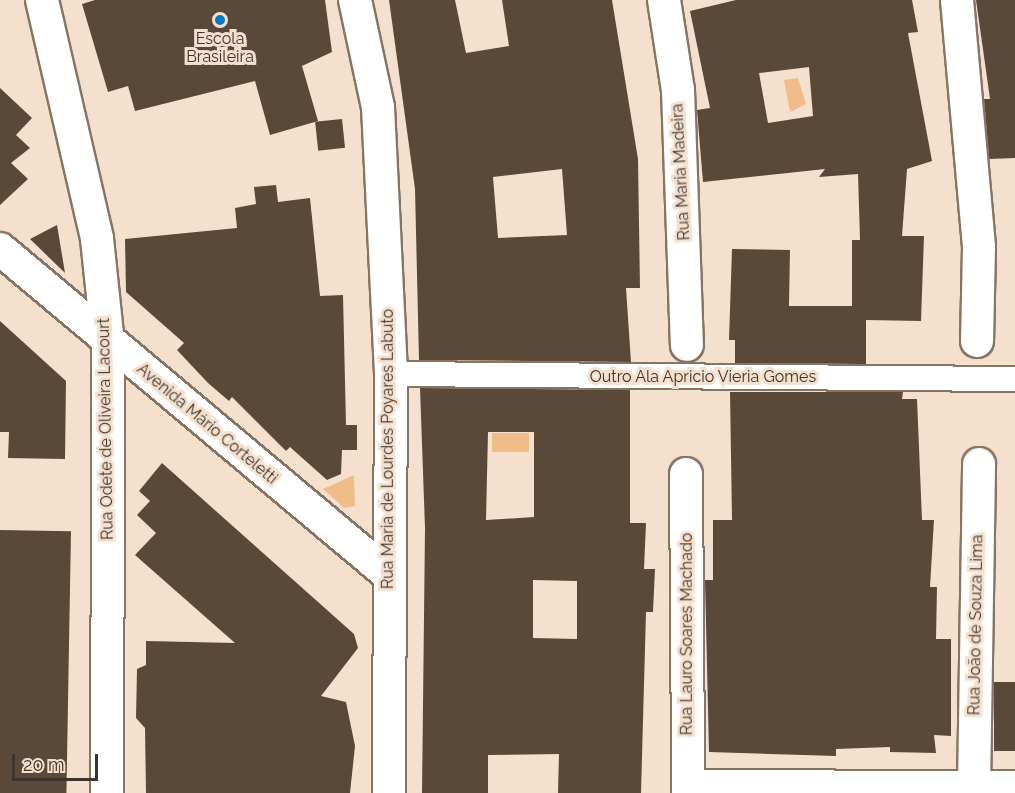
<!DOCTYPE html>
<meta charset="utf-8">
<style>
body{margin:0}
#map{position:relative;width:1015px;height:793px;overflow:hidden;background:#f5e0cd;font-family:Raleway,sans-serif}
div>[style]{position:absolute}
.water>*{inset:0;background:#f0bd89;transform-origin:0 0}
.building>*{inset:0;background:#5a4938;transform-origin:0 0}
.roads{filter:drop-shadow(2px 0 #877563) drop-shadow(-2px 0 #877563) drop-shadow(0 2px #877563) drop-shadow(0 -2px #877563)}
.pedestrian>*{height:24px;margin:-12px;padding:0 12px;transform-origin:12px;border-radius:12px;background:#fff}
.minor>*{height:32px;margin:-16px;padding:0 16px;transform-origin:16px;border-radius:16px;background:#fff}
.dots>*{width:16px;height:16px;translate:-50% -50%;box-sizing:border-box;border:3px solid #f5e0cd;border-radius:50%}
span{translate:-50% -50%;white-space:nowrap;text-align:center;line-height:1.15;-webkit-text-stroke:6px #f5e0cd;paint-order:stroke}
.poi-label{font-size:16px;color:#3d352d}
.street-label{font-size:16px;color:#3d352d}
.scale{position:absolute;left:12px;top:754px;width:86px;height:27px;box-sizing:border-box;border:3px solid #3d352d;border-top:0;padding-left:8px;font-size:18px;line-height:21px;white-space:nowrap;color:#3d352d;-webkit-text-stroke:4px #f5e0cd;paint-order:stroke}
</style>
<div id="map">
<div class="water">
<div style="clip-path:polygon(798px 78px,806px 104px,790px 112px,784px 80px)"></div>
<div style="left:492px;top:433px;width:37px;height:19px"></div>
<div style="clip-path:polygon(354px 475px,355px 506px,344px 508px,323px 489px)"></div>
</div>
<div class="building">
<div style="clip-path:polygon(95px 0,325px 0,332px 52px,302px 66px,318px 121px,270px 135px,255px 81px,135px 111px,128px 86px,108px 92px,82px 4px)"></div>
<div style="clip-path:polygon(evenodd,389px 0,455px 0,466px 53px,509px 46px,502px 0,612px 0,638px 159px,640px 288px,626px 288px,631px 362px,419px 360px,415px 189px,389px 0,562px 169px,567px 235px,498px 238px,493px 177px,562px 169px)"></div>
<div style="clip-path:polygon(evenodd,736px 0,912px 0,918px 32px,908px 33px,932px 161px,907px 169px,902px 236px,924px 236px,921px 321px,866px 320px,866px 364px,735px 363px,735px 340px,729px 340px,732px 249px,790px 250px,789px 306px,852px 306px,852px 240px,860px 240px,858px 174px,819px 177px,825px 169px,703px 182px,697px 110px,710px 108px,690px 11px,736px 0,809px 67px,813px 116px,768px 123px,759px 73px,809px 67px)"></div>
<div style="clip-path:polygon(976px 0,1015px 0,1015px 158px,989px 159px,984px 99px,990px 99px)"></div>
<div style="clip-path:polygon(0 88px,32px 118px,16px 135px,30px 148px,11px 163px,28px 179px,0 205px)"></div>
<div style="left:342px;top:119px;width:29px;height:27px;rotate:84deg"></div>
<div style="clip-path:polygon(276px 185px,278px 202px,310px 198px,320px 296px,343px 295px,346px 425px,357px 425px,357px 450px,342px 450px,341px 474px,327px 480px,290px 447px,286px 451px,232px 397px,229px 401px,208px 383px,177px 350px,184px 343px,126px 292px,125px 239px,237px 228px,235px 208px,256px 204px,254px 187px)"></div>
<div style="clip-path:polygon(57px 225px,65px 273px,30px 239px)"></div>
<div style="clip-path:polygon(0 321px,66px 381px,65px 459px,8px 458px,9px 432px,0 432px)"></div>
<div style="clip-path:polygon(evenodd,420px 388px,630px 390px,630px 523px,646px 523px,644px 569px,655px 569px,653px 612px,646px 612px,641px 793px,558px 793px,559px 754px,488px 755px,488px 793px,422px 793px,425px 528px,420px 388px,488px 432px,534px 432px,534px 517px,486px 520px,488px 432px,420px 388px,533px 580px,577px 581px,577px 639px,533px 638px,533px 580px)"></div>
<div style="clip-path:polygon(730px 392px,903px 392px,902px 399px,917px 399px,922px 520px,934px 520px,930px 587px,937px 587px,936px 639px,951px 639px,951px 736px,934px 735px,936px 753px,890px 752px,890px 747px,836px 749px,836px 756px,709px 752px,705px 580px,713px 580px,713px 520px,732px 520px)"></div>
<div style="clip-path:polygon(162px 463px,354px 634px,358px 648px,321px 696px,346px 702px,355px 746px,350px 793px,146px 793px,145px 728px,136px 718px,137px 669px,146px 665px,146px 641px,235px 643px,135px 555px,156px 533px,137px 515px,150px 501px,139px 491px)"></div>
<div style="left:0;top:530px;width:71px;height:263px;rotate:1deg"></div>
<div style="left:994px;top:682px;width:21px;height:69px"></div>
</div>
<div class="roads">
<div class="pedestrian">
<div style="left:391px;top:374px;width:624px;rotate:0.46deg"></div>
</div>
<div class="minor">
<div style="left:42px;top:0;width:245px;rotate:77deg"></div>
<div style="left:97px;top:239px;width:105px;rotate:84deg"></div>
<div style="left:108px;top:343px;width:450px;rotate:90.1deg"></div>
<div style="left:355px;top:0;width:109px;rotate:77.9deg"></div>
<div style="left:378px;top:107px;width:267px;rotate:87.2deg"></div>
<div style="left:391px;top:374px;width:419px;rotate:90.3deg"></div>
<div style="left:664px;top:0;width:91px;rotate:81.2deg"></div>
<div style="left:678px;top:90px;width:255px;rotate:88deg"></div>
<div style="left:957px;top:0;width:248px;rotate:84.9deg"></div>
<div style="left:979px;top:247px;width:94px;rotate:91.2deg"></div>
<div style="left:0;top:249px;width:506px;rotate:39.95deg"></div>
<div style="left:686px;top:474px;width:319px;rotate:89.6deg"></div>
<div style="left:688px;top:786px;width:327px;rotate:0.2deg"></div>
<div style="left:974px;top:787px;width:323px;rotate:-89.1deg"></div>
</div>
</div>
<div class="dots">
<div style="left:220px;top:20px;background:#0179c2"></div>
</div>
<div class="poi-label">
<span style="left:220px;top:48px">Escola<br>Brasileira</span>
</div>
<div class="street-label">
<span style="left:681px;top:172px;rotate:-93deg">Rua Maria Madeira</span>
<span style="left:703px;top:377px">Outro Ala Apricio Vieria Gomes</span>
<span style="left:207px;top:424px;rotate:40deg">Avenida Mário Corteletti</span>
<span style="left:106px;top:429px;rotate:-91deg">Rua Odete de Oliveira Lacourt</span>
<span style="left:388px;top:449px;rotate:-90deg">Rua Maria de Lourdes Poyares Labuto</span>
<span style="left:976px;top:625px;rotate:-89deg">Rua João de Souza Lima</span>
<span style="left:687px;top:634px;rotate:-90deg">Rua Lauro Soares Machado</span>
</div>
<div class="scale">20 m</div>
</div>
